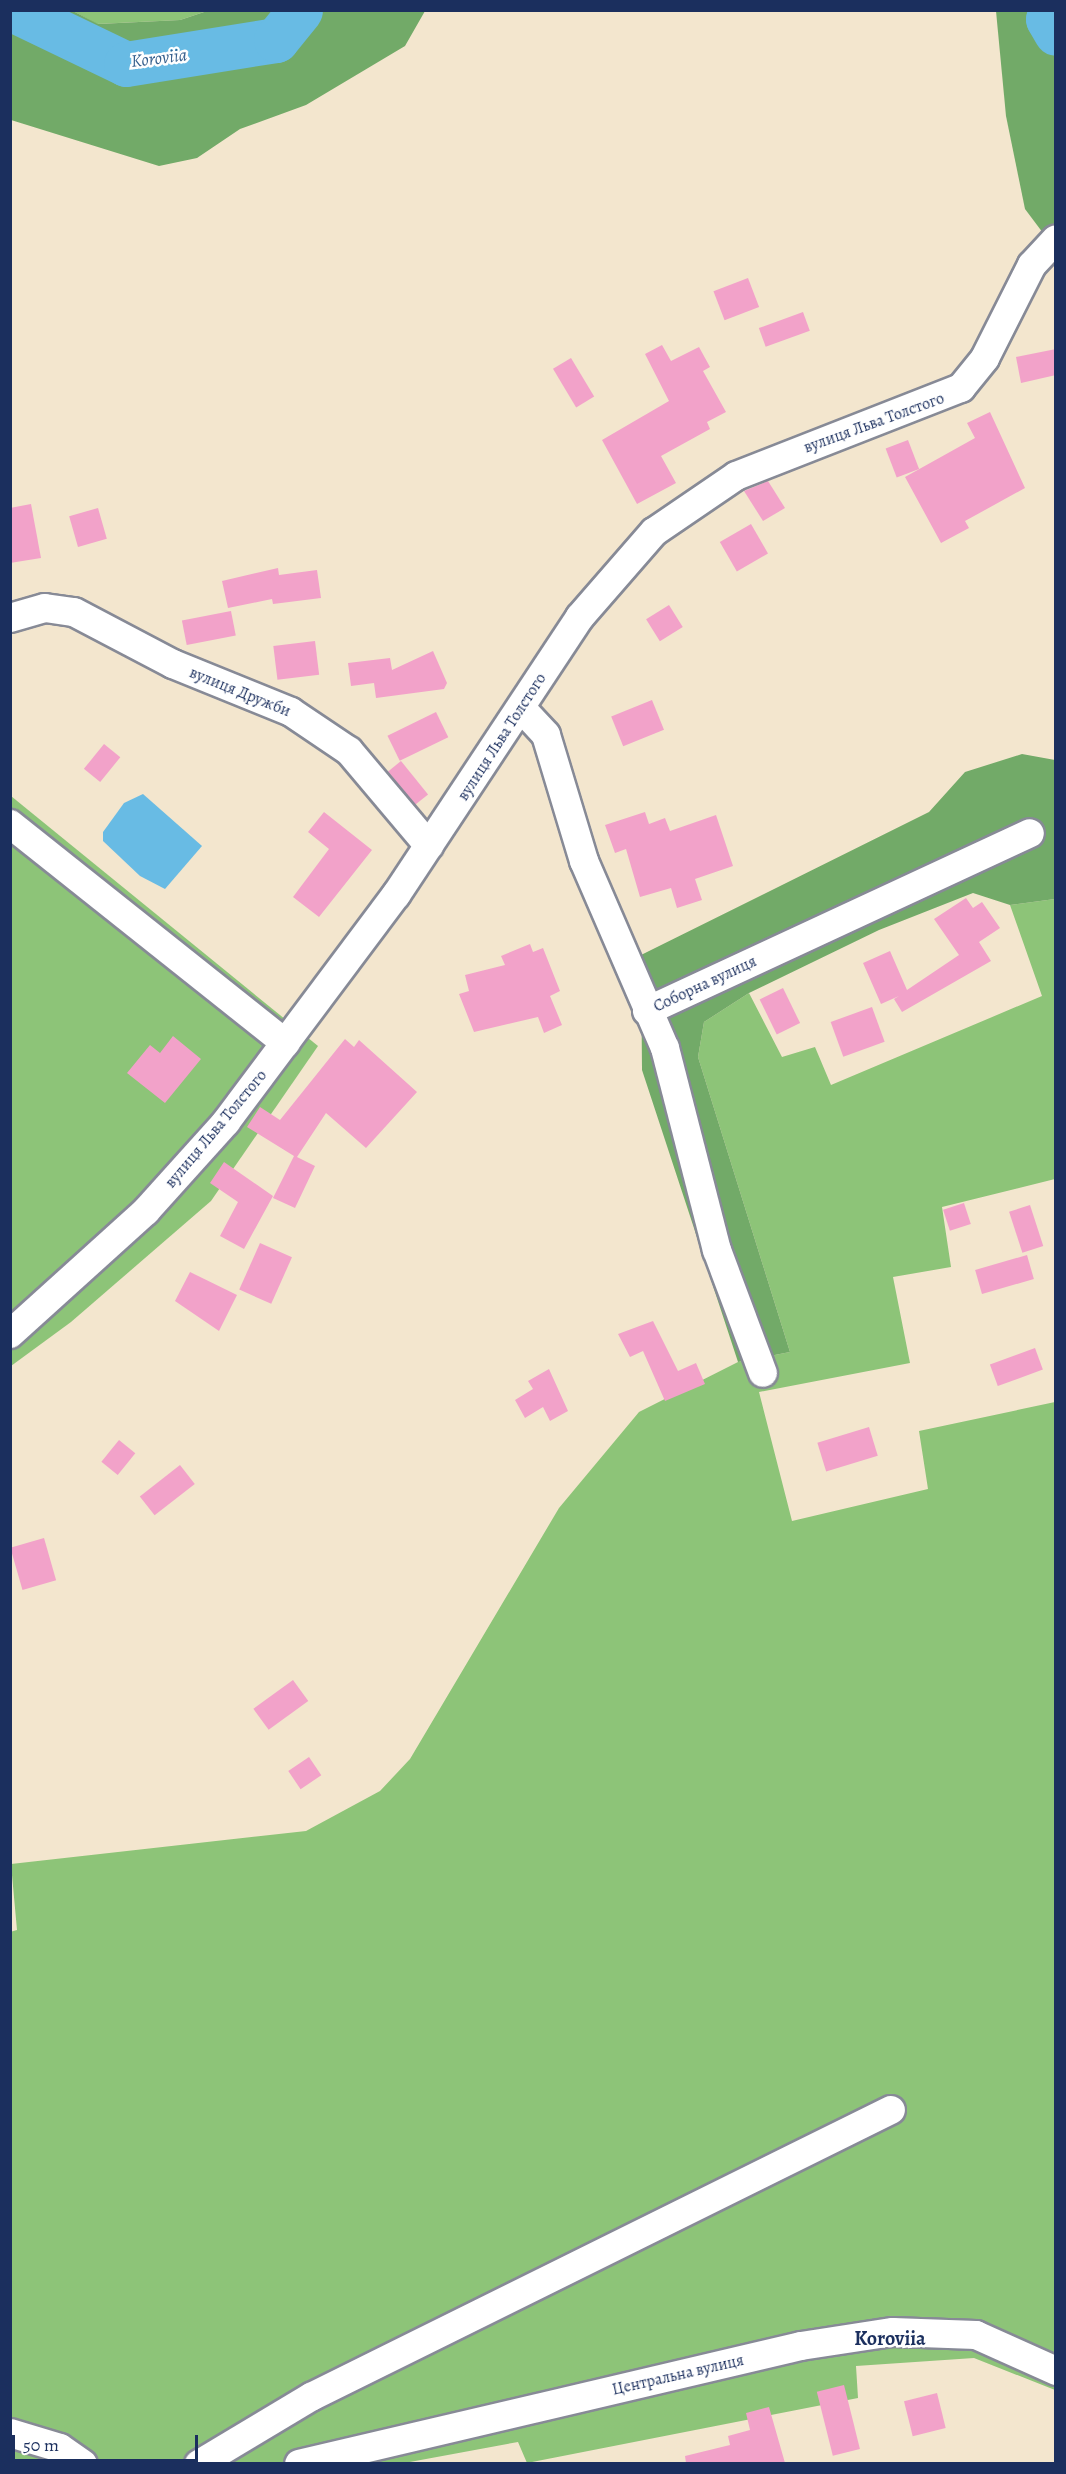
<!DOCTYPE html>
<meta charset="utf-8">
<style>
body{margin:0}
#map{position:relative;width:1066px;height:2474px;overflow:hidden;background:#f3e6ce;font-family:Alegreya,serif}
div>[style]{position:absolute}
.green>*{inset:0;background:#8dc478}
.forest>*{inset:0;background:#72aa68}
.water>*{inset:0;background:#68bbe4}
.river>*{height:45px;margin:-22.5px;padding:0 22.5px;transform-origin:22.5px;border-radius:22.5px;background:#68bbe4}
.building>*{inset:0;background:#f2a2c9;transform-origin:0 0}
.roads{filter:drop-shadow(2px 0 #878a96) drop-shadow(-2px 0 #878a96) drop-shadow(0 2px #878a96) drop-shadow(0 -2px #878a96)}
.street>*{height:28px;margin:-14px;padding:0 14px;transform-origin:14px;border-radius:14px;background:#fff}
span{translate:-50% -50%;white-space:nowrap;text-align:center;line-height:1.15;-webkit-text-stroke:5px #fff;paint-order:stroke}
.street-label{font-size:16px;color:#1b2f5e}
.water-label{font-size:18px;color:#36608d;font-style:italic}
.quarter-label{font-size:20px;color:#1b2f5e;font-weight:700}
.frame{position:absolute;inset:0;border:12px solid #1b2f5e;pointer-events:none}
.scale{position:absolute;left:12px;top:2435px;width:186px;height:27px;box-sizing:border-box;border:3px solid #1b2f5e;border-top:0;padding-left:8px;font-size:18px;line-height:21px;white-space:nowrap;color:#1b2f5e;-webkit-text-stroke:4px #fff;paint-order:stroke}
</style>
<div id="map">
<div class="green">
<div style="clip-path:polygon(73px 11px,207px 11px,180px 20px,97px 24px)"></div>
<div style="clip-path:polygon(11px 796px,318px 1046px,211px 1201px,71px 1322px,11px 1366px)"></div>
<div style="clip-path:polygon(1055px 899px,1055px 1179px,942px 1207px,951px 1267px,893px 1277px,910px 1363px,759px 1392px,792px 1521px,928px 1489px,919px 1431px,1055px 1402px,1055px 2390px,974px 2358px,856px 2366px,858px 2398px,527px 2463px,518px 2442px,399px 2464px,11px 2463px,10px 1932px,17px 1930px,11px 1864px,306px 1831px,380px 1791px,410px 1759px,559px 1508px,639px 1412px,738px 1362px,790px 1352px,698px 1057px,704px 1022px,749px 993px,782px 1057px,815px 1047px,831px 1085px,1042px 996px,1010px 905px)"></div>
</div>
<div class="forest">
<div style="clip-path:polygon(207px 11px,425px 11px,405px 46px,306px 105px,240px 129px,197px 158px,159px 166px,11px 120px,11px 11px,73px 11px,98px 24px,180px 20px)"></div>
<div style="clip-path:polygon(996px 11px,1055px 11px,1055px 249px,1025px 209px,1006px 116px)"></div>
<div style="clip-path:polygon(1022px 754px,1055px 760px,1055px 899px,1010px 905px,973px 893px,879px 930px,749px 993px,704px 1022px,698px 1057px,790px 1352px,738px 1362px,642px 1070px,641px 955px,929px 812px,965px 772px)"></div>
</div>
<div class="water">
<div style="clip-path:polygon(143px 794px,202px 846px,165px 889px,140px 876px,103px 841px,103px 832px,124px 803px)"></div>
</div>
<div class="river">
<div style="left:14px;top:10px;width:124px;rotate:25.7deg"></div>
<div style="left:126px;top:64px;width:152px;rotate:-9.1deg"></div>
<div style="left:276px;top:40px;width:38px;rotate:-51deg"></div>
<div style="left:1053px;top:10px;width:10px;rotate:119deg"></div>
<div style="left:1048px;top:19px;width:16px;rotate:60deg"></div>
</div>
<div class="building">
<div style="left:748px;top:278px;width:31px;height:37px;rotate:69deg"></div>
<div style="left:803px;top:312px;width:20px;height:47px;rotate:70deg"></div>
<div style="clip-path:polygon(662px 345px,671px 361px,699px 347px,710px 367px,703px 371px,726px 412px,707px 422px,710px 429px,661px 456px,676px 483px,637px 504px,602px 440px,669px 401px,645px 354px)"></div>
<div style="clip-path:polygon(1056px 349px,1056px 375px,1021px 383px,1016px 357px)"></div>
<div style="left:571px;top:358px;width:45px;height:21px;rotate:59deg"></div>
<div style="clip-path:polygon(990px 412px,1025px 488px,965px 521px,969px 528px,941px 543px,905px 477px,975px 438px,967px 423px)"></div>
<div style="left:908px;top:440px;width:31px;height:24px;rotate:69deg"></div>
<div style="clip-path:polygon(768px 481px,785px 508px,763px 521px,744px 491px)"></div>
<div style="clip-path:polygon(31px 504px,41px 558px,10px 563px,10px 508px)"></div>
<div style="left:98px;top:508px;width:32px;height:30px;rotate:74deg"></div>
<div style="left:751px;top:524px;width:34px;height:36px;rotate:60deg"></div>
<div style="clip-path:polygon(278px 568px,279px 575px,317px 570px,321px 598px,273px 604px,272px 599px,228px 608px,222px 581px)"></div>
<div style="left:669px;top:605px;width:26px;height:27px;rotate:58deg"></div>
<div style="left:231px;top:611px;width:25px;height:50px;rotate:79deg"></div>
<div style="left:315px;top:641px;width:34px;height:42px;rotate:83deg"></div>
<div style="clip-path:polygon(433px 651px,447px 683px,444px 689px,376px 698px,374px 683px,351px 686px,348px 663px,390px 658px,392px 670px)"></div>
<div style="left:652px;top:700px;width:32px;height:44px;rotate:68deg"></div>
<div style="left:436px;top:712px;width:28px;height:54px;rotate:64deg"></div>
<div style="left:104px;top:744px;width:21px;height:32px;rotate:39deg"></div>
<div style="left:401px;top:761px;width:43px;height:17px;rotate:51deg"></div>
<div style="clip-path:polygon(324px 812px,372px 850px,319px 917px,293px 897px,329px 849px,308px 832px)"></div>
<div style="clip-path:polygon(645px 812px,649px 824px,665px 818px,670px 831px,716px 815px,733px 866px,695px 879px,702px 900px,677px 908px,671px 888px,640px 897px,626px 849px,615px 853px,605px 825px)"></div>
<div style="clip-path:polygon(966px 898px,973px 908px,982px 902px,1000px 928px,979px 942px,991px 961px,902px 1012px,894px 999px,899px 996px,881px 1004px,863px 963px,890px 951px,907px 990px,959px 955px,934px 919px)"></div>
<div style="clip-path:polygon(530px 944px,533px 952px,543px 948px,560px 991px,550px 996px,562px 1025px,544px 1033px,538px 1017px,474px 1032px,459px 994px,469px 991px,465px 975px,505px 965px,501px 956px)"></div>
<div style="left:783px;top:988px;width:39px;height:26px;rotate:64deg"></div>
<div style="left:872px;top:1007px;width:37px;height:44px;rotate:70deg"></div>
<div style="clip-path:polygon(173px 1036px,201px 1059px,165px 1103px,127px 1073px,150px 1045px,160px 1053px)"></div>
<div style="clip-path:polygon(345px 1039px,354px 1047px,359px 1040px,417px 1092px,366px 1148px,326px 1113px,297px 1157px,315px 1166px,295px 1208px,273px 1198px,294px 1156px,247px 1127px,260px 1107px,280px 1120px)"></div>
<div style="clip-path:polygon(224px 1162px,273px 1196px,244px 1249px,220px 1236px,238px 1202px,210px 1183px)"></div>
<div style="left:964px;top:1203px;width:22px;height:22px;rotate:72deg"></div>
<div style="left:1030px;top:1205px;width:43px;height:22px;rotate:72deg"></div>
<div style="left:260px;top:1243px;width:35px;height:51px;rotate:24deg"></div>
<div style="left:1027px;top:1255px;width:25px;height:54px;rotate:74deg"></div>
<div style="clip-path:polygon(190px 1272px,237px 1295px,219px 1331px,175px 1301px)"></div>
<div style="clip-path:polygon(653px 1321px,678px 1371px,696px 1363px,705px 1384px,665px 1401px,643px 1351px,630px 1357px,618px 1334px)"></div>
<div style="left:1035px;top:1348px;width:23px;height:48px;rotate:70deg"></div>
<div style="clip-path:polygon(549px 1369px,568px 1411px,550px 1421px,543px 1407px,525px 1418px,515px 1400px,533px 1389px,528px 1381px)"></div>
<div style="left:869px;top:1427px;width:30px;height:54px;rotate:73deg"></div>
<div style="left:119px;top:1440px;width:21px;height:28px;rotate:39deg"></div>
<div style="left:180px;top:1465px;width:24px;height:51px;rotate:52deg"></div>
<div style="left:44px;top:1538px;width:44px;height:35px;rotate:74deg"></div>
<div style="left:293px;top:1680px;width:26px;height:49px;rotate:54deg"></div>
<div style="left:309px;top:1757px;width:22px;height:25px;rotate:56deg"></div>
<div style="left:844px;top:2385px;width:66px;height:28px;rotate:76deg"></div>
<div style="left:937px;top:2393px;width:36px;height:34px;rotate:76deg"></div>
<div style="clip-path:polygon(769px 2407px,785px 2463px,686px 2463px,685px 2456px,730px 2445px,728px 2436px,750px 2430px,746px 2413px)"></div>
</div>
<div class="roads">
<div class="street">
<div style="left:10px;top:618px;width:36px;rotate:-16deg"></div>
<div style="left:45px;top:608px;width:29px;rotate:8deg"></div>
<div style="left:74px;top:612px;width:112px;rotate:27.7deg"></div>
<div style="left:173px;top:664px;width:127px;rotate:22.1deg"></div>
<div style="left:291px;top:712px;width:70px;rotate:33.9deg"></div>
<div style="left:349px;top:751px;width:124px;rotate:49.9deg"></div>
<div style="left:522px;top:709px;width:35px;rotate:47deg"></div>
<div style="left:546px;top:735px;width:132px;rotate:73.2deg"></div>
<div style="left:584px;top:861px;width:204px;rotate:66.6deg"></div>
<div style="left:665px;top:1048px;width:209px;rotate:75.6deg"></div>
<div style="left:717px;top:1250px;width:131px;rotate:69.5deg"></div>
<div style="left:10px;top:824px;width:352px;rotate:38.5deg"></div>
<div style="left:647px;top:1011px;width:422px;rotate:-24.9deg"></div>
<div style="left:10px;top:1334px;width:183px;rotate:-42.1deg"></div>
<div style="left:146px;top:1211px;width:120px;rotate:-48deg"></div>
<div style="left:226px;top:1122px;width:284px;rotate:-53.2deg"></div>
<div style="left:396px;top:895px;width:333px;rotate:-56.5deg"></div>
<div style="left:580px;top:617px;width:113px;rotate:-49deg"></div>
<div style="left:654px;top:532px;width:99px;rotate:-34.3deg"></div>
<div style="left:736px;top:476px;width:242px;rotate:-21.4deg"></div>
<div style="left:961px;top:388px;width:38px;rotate:-51deg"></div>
<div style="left:985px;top:358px;width:104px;rotate:-63.2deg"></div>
<div style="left:1032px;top:265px;width:35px;rotate:-47deg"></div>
<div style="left:10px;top:2433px;width:52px;rotate:16.7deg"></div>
<div style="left:60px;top:2448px;width:28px;rotate:35deg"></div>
<div style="left:199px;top:2464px;width:131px;rotate:-30.9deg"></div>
<div style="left:311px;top:2397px;width:647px;rotate:-26.33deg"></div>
<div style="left:299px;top:2464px;width:516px;rotate:-13.23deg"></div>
<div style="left:801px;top:2346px;width:93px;rotate:-8.7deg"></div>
<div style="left:893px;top:2332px;width:83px;rotate:2.1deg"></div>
<div style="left:976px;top:2335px;width:88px;rotate:24.2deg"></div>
</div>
</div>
<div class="street-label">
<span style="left:874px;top:423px;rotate:-20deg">вулиця Льва Толстого</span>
<span style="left:240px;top:692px;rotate:22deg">вулиця Дружби</span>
<span style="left:502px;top:737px;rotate:-57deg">вулиця Льва Толстого</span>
<span style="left:705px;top:984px;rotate:-25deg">Соборна вулиця</span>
<span style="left:216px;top:1129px;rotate:-50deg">вулиця Льва Толстого</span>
<span style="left:678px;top:2375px;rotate:-13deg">Центральна вулиця</span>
</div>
<div class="water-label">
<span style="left:159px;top:58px;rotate:-7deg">Koroviia</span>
</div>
<div class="quarter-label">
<span style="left:890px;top:2338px">Koroviia</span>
</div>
<div class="frame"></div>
<div class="scale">50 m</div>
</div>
